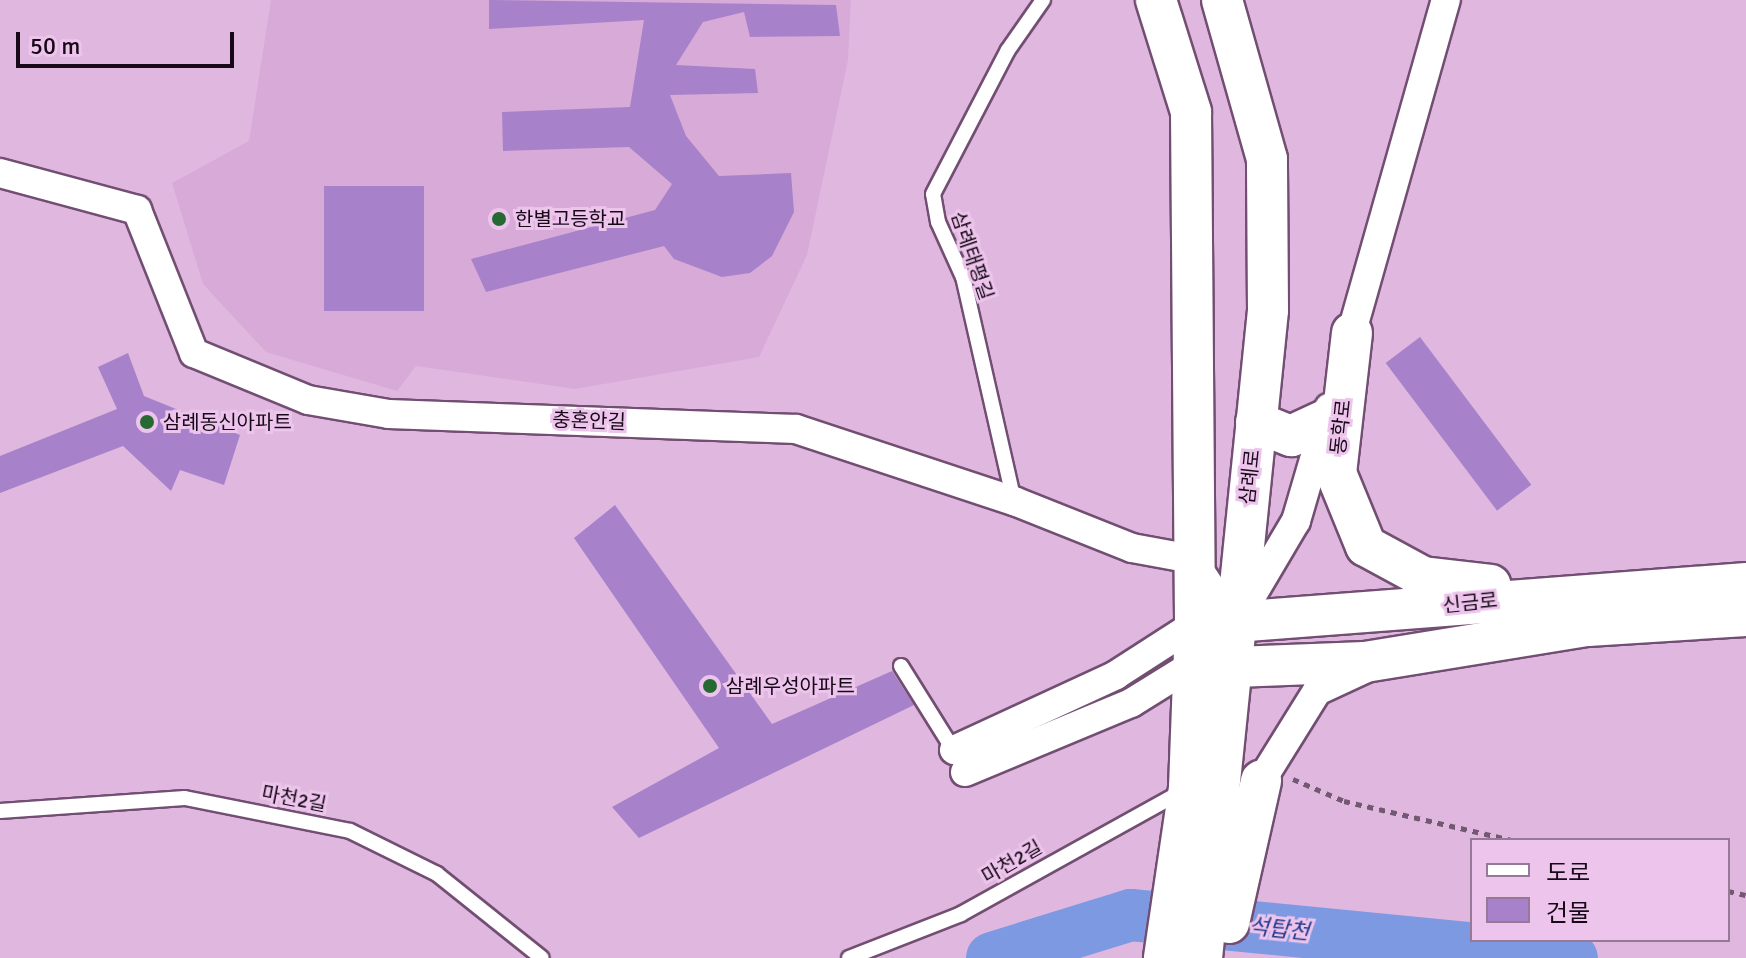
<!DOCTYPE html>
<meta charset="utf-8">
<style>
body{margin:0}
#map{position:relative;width:1746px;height:958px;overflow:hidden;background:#e0b8df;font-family:Signika,"Noto Sans KR",sans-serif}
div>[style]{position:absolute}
.built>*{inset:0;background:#d8aad7}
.river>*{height:52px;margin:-26px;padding:0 26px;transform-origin:26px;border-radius:26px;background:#7d99e1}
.building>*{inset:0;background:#a782ca;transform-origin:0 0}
.path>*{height:5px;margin-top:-2.5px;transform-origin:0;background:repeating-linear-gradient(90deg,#725871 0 6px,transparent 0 12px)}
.roads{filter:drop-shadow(2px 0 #724f72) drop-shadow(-2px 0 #724f72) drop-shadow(0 2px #724f72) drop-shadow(0 -2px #724f72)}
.lane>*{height:14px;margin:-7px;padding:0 7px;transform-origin:7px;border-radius:7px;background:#fff}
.street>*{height:28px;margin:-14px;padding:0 14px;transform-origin:14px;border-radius:14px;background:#fff}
.secondary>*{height:40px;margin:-20px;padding:0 20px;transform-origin:20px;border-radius:20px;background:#fff}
.dots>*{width:22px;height:22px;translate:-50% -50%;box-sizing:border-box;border:4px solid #edc4ec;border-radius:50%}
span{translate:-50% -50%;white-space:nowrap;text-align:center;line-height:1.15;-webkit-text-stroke:6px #edc4ec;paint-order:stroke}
.poi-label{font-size:20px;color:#170917}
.left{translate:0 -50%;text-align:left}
.street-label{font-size:20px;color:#170917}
.water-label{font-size:22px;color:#223a8d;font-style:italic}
.legend{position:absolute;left:1470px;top:838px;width:260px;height:104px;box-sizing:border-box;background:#edc4ec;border:2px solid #977997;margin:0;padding:10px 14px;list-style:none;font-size:24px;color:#170917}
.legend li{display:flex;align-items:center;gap:16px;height:40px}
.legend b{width:40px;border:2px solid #977997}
.scale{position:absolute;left:16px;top:32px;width:218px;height:36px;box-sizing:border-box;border:4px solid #170917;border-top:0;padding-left:10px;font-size:24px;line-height:28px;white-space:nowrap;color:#170917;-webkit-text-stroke:6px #edc4ec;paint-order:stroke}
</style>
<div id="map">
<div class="built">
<div style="clip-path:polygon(271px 0,851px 0,848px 60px,807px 255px,759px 357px,575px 389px,416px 366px,397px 391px,266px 352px,203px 284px,172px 183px,249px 141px)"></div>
</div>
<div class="river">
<div style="left:992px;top:958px;width:145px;rotate:-17.2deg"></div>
<div style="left:1131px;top:915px;width:443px;rotate:5.6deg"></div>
</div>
<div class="building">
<div style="clip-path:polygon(489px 0,836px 5px,840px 36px,750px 37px,744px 12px,703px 22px,676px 65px,755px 69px,758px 93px,670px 95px,686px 136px,719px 176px,791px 173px,794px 212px,772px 256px,750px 273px,722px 277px,674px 259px,664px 246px,486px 292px,471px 259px,655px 210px,672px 184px,629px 147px,503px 151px,502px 112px,630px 107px,644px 20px,489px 29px)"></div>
<div style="left:424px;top:186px;width:125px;height:100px;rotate:90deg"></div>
<div style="left:1420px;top:337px;width:185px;height:43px;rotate:53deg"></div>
<div style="clip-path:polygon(128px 353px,144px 396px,240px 435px,224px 485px,180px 470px,171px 491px,123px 446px,0 493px,0 456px,117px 409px,98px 367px)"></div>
<div style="clip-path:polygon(615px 505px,772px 724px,892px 671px,914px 705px,639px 838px,612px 807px,719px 748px,574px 538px)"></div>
</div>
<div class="path">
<div style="left:1293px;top:779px;width:56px;rotate:23.3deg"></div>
<div style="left:1344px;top:801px;width:171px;rotate:13.1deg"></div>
<div style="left:1728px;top:891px;width:18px;rotate:13deg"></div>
</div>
<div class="roads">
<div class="lane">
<div style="left:1014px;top:501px;width:230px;rotate:-102.8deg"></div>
<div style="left:963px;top:277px;width:60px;rotate:-114.4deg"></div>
<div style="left:938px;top:222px;width:28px;rotate:-100deg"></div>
<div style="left:933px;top:194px;width:162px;rotate:-62.5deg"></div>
<div style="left:1008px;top:50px;width:61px;rotate:-55deg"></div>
<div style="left:901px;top:666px;width:104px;rotate:58deg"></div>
<div style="left:0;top:811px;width:185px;rotate:-4deg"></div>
<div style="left:185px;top:798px;width:168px;rotate:11.3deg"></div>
<div style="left:350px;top:831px;width:97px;rotate:26.3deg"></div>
<div style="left:437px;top:874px;width:134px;rotate:38.7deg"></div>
<div style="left:849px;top:958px;width:120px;rotate:-21.4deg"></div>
<div style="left:961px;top:914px;width:256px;rotate:-29deg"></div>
</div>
<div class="street">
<div style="left:0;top:173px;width:142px;rotate:15.1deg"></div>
<div style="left:137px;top:210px;width:154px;rotate:68.3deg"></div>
<div style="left:194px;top:353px;width:123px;rotate:22.4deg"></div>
<div style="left:308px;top:400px;width:82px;rotate:9.8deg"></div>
<div style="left:389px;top:414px;width:407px;rotate:2.1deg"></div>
<div style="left:796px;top:429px;width:230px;rotate:18.3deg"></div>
<div style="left:1014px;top:501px;width:127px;rotate:21.7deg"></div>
<div style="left:1132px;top:548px;width:61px;rotate:10.4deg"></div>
<div style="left:1192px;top:559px;width:78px;rotate:56.5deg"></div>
<div style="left:1235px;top:624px;width:120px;rotate:-59.4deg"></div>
<div style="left:1296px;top:521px;width:118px;rotate:-73.7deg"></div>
<div style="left:1347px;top:349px;width:363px;rotate:-74.2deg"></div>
<div style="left:954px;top:750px;width:179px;rotate:-24.8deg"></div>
<div style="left:1116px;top:675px;width:94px;rotate:-32.8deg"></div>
<div style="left:965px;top:772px;width:180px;rotate:-22.6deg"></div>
<div style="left:1131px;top:703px;width:68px;rotate:-31.8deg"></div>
<div style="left:1261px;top:781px;width:106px;rotate:-58.1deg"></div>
<div style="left:1317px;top:691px;width:57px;rotate:-24.8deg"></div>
</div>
<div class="secondary">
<div style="left:1156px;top:0;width:117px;rotate:72.6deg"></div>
<div style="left:1191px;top:112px;width:512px;rotate:89.55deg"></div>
<div style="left:1195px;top:624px;width:164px;rotate:92.1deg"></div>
<div style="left:1189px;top:788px;width:172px;rotate:98.4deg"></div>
<div style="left:1352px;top:333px;width:141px;rotate:96.5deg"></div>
<div style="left:1336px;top:473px;width:79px;rotate:67.7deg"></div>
<div style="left:1366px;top:546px;width:65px;rotate:28.5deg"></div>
<div style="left:1423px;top:577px;width:68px;rotate:6.7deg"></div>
<div style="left:1256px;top:422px;width:38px;rotate:22deg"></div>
<div style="left:1291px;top:436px;width:38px;rotate:-25deg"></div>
<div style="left:1208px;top:624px;width:540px;rotate:-4.36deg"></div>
<div style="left:1209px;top:668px;width:156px;rotate:-2.2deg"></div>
<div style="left:1365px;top:662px;width:226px;rotate:-9.2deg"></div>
<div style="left:1588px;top:626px;width:158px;rotate:-3.6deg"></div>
<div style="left:1229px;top:923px;width:146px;rotate:-77.3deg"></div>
<div style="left:1202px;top:958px;width:651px;rotate:-84.18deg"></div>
<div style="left:1268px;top:310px;width:151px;rotate:-90.4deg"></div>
<div style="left:1267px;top:159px;width:165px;rotate:-105.8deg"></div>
</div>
</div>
<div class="dots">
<div style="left:499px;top:219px;background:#276933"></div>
<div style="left:147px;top:422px;background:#276933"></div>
<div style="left:710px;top:686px;background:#276933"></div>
</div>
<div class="poi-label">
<span class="left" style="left:515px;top:219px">한별고등학교</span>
<span class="left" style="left:163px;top:422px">삼례동신아파트</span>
<span class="left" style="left:726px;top:686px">삼례우성아파트</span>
</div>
<div class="street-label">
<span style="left:972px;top:256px;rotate:71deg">삼례태평길</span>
<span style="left:589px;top:421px;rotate:2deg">충혼안길</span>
<span style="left:1341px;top:427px;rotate:-84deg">동학로</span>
<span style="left:1250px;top:477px;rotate:-84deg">삼례로</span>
<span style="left:1470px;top:603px;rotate:-6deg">신금로</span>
<span style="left:294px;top:799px;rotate:11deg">마천2길</span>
<span style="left:1012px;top:862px;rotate:-30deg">마천2길</span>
</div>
<div class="water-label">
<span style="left:1279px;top:929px;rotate:6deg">석탑천</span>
</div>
<ul class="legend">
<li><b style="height:10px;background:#fff"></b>도로</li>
<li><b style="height:22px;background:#a782ca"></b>건물</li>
</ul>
<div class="scale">50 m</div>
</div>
